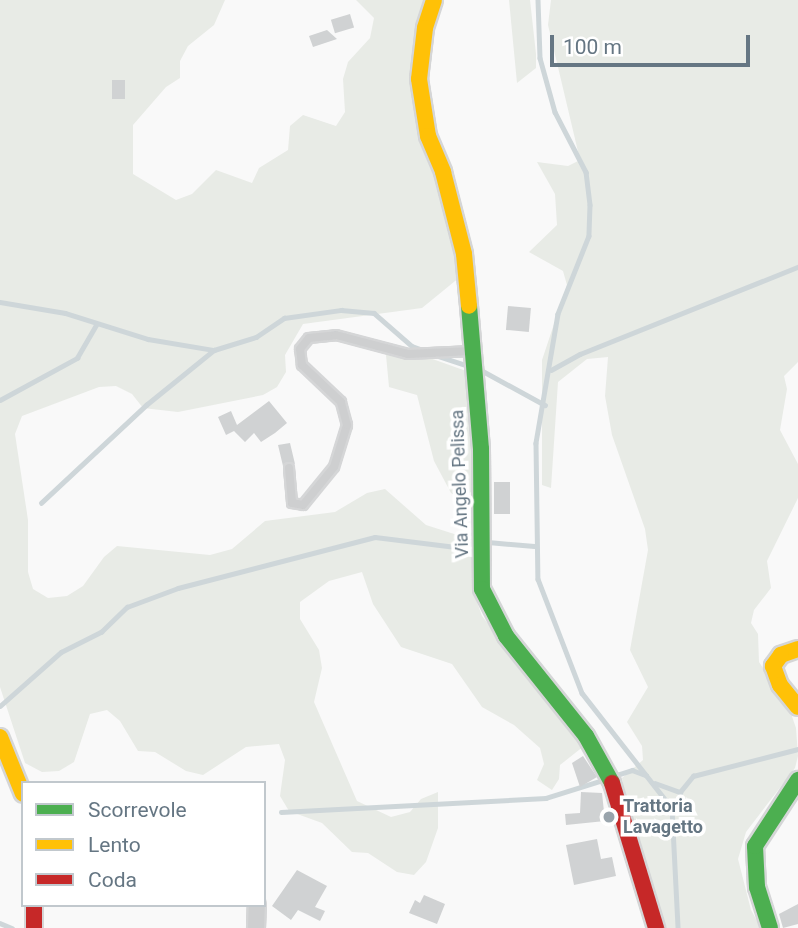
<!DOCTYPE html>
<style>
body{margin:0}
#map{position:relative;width:798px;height:928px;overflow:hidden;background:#f9f9f9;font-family:Roboto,sans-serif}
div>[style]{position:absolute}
.green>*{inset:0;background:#e8ebe6}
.stream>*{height:4.5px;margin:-2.25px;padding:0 2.25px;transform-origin:2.25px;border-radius:2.25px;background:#ced6d9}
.building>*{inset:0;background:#d0d2d3;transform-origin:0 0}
.roads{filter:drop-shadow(2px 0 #d5d6d7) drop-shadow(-2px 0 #d5d6d7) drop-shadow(0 2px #d5d6d7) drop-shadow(0 -2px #d5d6d7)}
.lane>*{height:8px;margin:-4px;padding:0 4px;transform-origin:4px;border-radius:4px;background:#cecfd0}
.street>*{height:16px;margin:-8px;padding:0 8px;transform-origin:8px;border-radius:8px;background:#cecfd0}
.fast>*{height:16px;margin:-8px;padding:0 8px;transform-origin:8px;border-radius:8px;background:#4caf50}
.slow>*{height:16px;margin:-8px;padding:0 8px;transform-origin:8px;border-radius:8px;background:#ffc107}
.jam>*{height:16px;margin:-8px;padding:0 8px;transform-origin:8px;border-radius:8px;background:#c62828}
.dots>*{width:19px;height:19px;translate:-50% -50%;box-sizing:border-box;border:4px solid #fff;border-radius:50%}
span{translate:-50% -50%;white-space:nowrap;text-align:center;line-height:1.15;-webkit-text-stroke:7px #fff;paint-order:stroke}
.street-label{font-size:18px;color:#657683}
.poi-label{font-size:18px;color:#657683;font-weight:700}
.left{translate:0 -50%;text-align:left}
.legend{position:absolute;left:21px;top:781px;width:245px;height:126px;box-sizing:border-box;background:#fff;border:2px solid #c1c8cd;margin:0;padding:9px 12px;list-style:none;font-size:21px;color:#657683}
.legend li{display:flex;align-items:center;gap:14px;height:35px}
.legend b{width:35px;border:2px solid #c1c8cd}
.scale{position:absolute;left:550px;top:35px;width:200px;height:32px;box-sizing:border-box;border:4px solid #657683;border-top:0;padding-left:9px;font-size:21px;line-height:24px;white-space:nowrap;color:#657683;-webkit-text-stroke:5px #fff;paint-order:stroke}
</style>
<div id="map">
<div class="green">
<div style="clip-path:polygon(0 0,225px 0,214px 25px,188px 46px,180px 61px,180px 78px,166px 87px,133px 125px,133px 174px,176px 200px,192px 194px,216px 170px,252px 183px,259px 168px,288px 150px,290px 126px,303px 115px,336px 126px,345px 112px,343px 79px,348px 62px,370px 38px,374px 18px,356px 0,428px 0,415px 43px,460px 277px,422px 308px,303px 324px,285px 355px,286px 372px,277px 387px,263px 395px,178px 412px,143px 408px,132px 394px,116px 386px,99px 387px,22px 416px,15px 434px,28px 520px,28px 572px,33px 589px,48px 598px,67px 596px,83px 586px,104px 557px,117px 546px,210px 555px,232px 549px,265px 521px,335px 512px,367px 493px,385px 489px,426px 525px,473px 540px,473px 591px,482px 616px,584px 746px,560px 765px,559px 779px,552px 790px,537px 780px,544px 764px,540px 748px,514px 725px,482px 707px,452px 664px,401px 647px,373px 604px,362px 572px,329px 581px,300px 602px,300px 619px,319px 650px,322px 668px,314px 702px,357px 801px,391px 817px,410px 812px,421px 799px,438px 792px,438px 828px,426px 862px,414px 875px,397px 872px,368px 853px,352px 852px,322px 823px,289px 811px,280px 796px,285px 760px,279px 744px,246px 747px,203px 775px,186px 771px,155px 752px,138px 751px,120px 721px,107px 710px,90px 714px,74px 762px,59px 771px,42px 772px,25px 763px,0 687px)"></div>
<div style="clip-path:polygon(509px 0,530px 0,536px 54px,536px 68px,517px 83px)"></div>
<div style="clip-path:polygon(551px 0,798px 0,798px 362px,784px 376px,787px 389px,780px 430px,798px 464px,798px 498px,767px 561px,771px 588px,754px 610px,751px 623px,758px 634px,759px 662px,788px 705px,796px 728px,798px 756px,795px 768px,746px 832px,738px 859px,751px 910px,761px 928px,665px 928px,625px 800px,622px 778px,643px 760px,642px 746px,627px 722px,648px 687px,630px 650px,648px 550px,645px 529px,612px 435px,605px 396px,608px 357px,587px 359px,558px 382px,551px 488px,542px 485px,542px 360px,567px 285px,563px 271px,529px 252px,557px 225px,555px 194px,537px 162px,568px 166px,580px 160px,548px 25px)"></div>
<div style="clip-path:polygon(386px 355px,424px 356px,469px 372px,474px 491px,458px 497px,451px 493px,434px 461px,417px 395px,389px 387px)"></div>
</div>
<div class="stream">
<div style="left:538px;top:0;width:58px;rotate:88deg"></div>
<div style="left:540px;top:58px;width:56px;rotate:74.5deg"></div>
<div style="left:555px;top:112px;width:68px;rotate:62.7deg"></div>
<div style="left:586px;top:172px;width:33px;rotate:83deg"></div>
<div style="left:590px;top:205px;width:31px;rotate:92deg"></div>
<div style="left:589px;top:236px;width:84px;rotate:111.7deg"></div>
<div style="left:558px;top:314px;width:131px;rotate:99.7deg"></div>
<div style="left:536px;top:443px;width:136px;rotate:89.2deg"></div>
<div style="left:538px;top:579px;width:122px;rotate:68.9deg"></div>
<div style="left:582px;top:693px;width:146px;rotate:52deg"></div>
<div style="left:672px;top:808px;width:120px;rotate:87.1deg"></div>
<div style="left:0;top:302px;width:66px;rotate:9.6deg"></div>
<div style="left:65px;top:313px;width:87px;rotate:17.4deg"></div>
<div style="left:148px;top:339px;width:67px;rotate:9.5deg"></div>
<div style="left:214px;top:350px;width:44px;rotate:-17.2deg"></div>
<div style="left:256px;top:337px;width:34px;rotate:-34deg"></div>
<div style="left:284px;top:318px;width:58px;rotate:-8deg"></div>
<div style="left:341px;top:310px;width:33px;rotate:5deg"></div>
<div style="left:374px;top:313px;width:50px;rotate:41deg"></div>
<div style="left:412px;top:346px;width:15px;rotate:20deg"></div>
<div style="left:438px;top:356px;width:29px;rotate:18deg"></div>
<div style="left:481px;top:370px;width:73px;rotate:28.7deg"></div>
<div style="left:551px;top:370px;width:33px;rotate:-29deg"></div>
<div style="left:580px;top:354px;width:235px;rotate:-21.8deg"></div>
<div style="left:0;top:400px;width:88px;rotate:-28.6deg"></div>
<div style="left:77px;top:358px;width:38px;rotate:-60deg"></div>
<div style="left:41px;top:503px;width:144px;rotate:-43deg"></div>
<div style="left:146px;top:405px;width:87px;rotate:-39deg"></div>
<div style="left:488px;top:542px;width:46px;rotate:5deg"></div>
<div style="left:0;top:706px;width:81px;rotate:-41.5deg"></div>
<div style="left:61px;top:652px;width:45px;rotate:-26.6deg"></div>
<div style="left:101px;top:632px;width:36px;rotate:-44deg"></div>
<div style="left:127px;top:607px;width:54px;rotate:-20.4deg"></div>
<div style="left:178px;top:588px;width:203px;rotate:-14.5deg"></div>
<div style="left:375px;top:537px;width:81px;rotate:7.1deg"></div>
<div style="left:455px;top:547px;width:21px;rotate:-11deg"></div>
<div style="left:617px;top:775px;width:16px;rotate:-18deg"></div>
<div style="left:632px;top:770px;width:15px;rotate:20deg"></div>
<div style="left:655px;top:783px;width:27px;rotate:20deg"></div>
<div style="left:680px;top:792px;width:21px;rotate:-51deg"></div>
<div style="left:693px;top:776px;width:108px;rotate:-14.4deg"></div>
<div style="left:281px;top:812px;width:265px;rotate:-3deg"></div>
<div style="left:546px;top:798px;width:63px;rotate:-17.6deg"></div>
<div style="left:0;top:923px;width:13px;rotate:23deg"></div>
</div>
<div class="building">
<div style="left:350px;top:14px;width:14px;height:20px;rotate:73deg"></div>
<div style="clip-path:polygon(327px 30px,337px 39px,313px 47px,309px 36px)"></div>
<div style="left:112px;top:80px;width:13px;height:19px"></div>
<div style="left:508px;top:306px;width:23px;height:24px;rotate:5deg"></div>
<div style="clip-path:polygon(269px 401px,287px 423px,275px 433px,261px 442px,254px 433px,245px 442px,234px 431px,226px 435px,218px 417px,231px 411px,237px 425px)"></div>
<div style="clip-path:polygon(290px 443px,295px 464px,288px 462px,283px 466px,278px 445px)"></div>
<div style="left:494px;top:482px;width:16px;height:32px"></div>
<div style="clip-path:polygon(583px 756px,597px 777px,580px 787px,572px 763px)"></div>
<div style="clip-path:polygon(581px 792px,602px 793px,605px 821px,566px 825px,565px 814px,580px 813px)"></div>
<div style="clip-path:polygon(597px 839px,601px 859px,612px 857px,616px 876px,574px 885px,566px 845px)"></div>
<div style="clip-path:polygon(297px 870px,327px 886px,315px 907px,325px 911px,320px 921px,298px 910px,291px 920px,272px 906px)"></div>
<div style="clip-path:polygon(424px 895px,445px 904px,437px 924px,409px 913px,415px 900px,420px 903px)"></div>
<div style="clip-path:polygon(798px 904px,798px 924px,783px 928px,779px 914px)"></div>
</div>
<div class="roads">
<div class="lane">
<div style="left:289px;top:468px;width:35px;rotate:85deg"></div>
<div style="left:292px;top:503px;width:11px;rotate:10deg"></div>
<div style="left:303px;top:505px;width:49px;rotate:-50.8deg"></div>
<div style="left:334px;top:467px;width:44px;rotate:-72.8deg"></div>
<div style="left:347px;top:425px;width:24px;rotate:-105deg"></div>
<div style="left:341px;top:402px;width:54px;rotate:-136.5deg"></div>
<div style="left:302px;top:365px;width:16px;rotate:-97deg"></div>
<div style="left:300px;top:349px;width:14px;rotate:-51deg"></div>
<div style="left:309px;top:338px;width:27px;rotate:-6deg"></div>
<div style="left:336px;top:335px;width:74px;rotate:14.8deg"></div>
<div style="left:408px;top:354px;width:64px;rotate:-2.7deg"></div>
</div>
<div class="street">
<div style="left:256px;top:928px;width:23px;rotate:-88deg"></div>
</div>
<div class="fast">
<div style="left:469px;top:306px;width:144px;rotate:85.2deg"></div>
<div style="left:481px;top:449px;width:140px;rotate:89.6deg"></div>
<div style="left:482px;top:589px;width:53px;rotate:62.9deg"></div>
<div style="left:506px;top:636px;width:128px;rotate:51.3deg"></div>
<div style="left:586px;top:736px;width:54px;rotate:61deg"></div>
<div style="left:770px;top:928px;width:43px;rotate:-107.6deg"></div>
<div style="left:757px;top:887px;width:41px;rotate:-92.8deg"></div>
<div style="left:755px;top:846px;width:79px;rotate:-56.9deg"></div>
</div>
<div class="slow">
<div style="left:434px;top:0;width:29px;rotate:108deg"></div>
<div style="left:425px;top:28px;width:51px;rotate:96.7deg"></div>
<div style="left:419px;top:79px;width:58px;rotate:81deg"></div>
<div style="left:428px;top:136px;width:39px;rotate:67deg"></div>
<div style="left:443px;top:172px;width:85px;rotate:75.6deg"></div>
<div style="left:464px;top:254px;width:52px;rotate:84.5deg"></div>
<div style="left:798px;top:649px;width:18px;rotate:161deg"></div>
<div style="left:781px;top:655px;width:14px;rotate:126deg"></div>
<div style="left:773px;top:666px;width:20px;rotate:70deg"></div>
<div style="left:780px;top:685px;width:28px;rotate:51deg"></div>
<div style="left:0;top:737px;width:61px;rotate:68deg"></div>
</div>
<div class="jam">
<div style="left:612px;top:783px;width:152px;rotate:73.1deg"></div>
<div style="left:34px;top:905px;width:23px;rotate:90deg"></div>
</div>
</div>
<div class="dots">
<div style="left:609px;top:817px;background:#99a4ac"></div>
</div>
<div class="street-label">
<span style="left:460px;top:484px;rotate:-92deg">Via Angelo Pelissa</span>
</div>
<div class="poi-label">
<span class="left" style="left:623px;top:817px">Trattoria<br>Lavagetto</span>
</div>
<ul class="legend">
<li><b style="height:9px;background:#4caf50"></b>Scorrevole</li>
<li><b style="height:9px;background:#ffc107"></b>Lento</li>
<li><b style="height:9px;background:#c62828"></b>Coda</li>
</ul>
<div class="scale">100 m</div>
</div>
